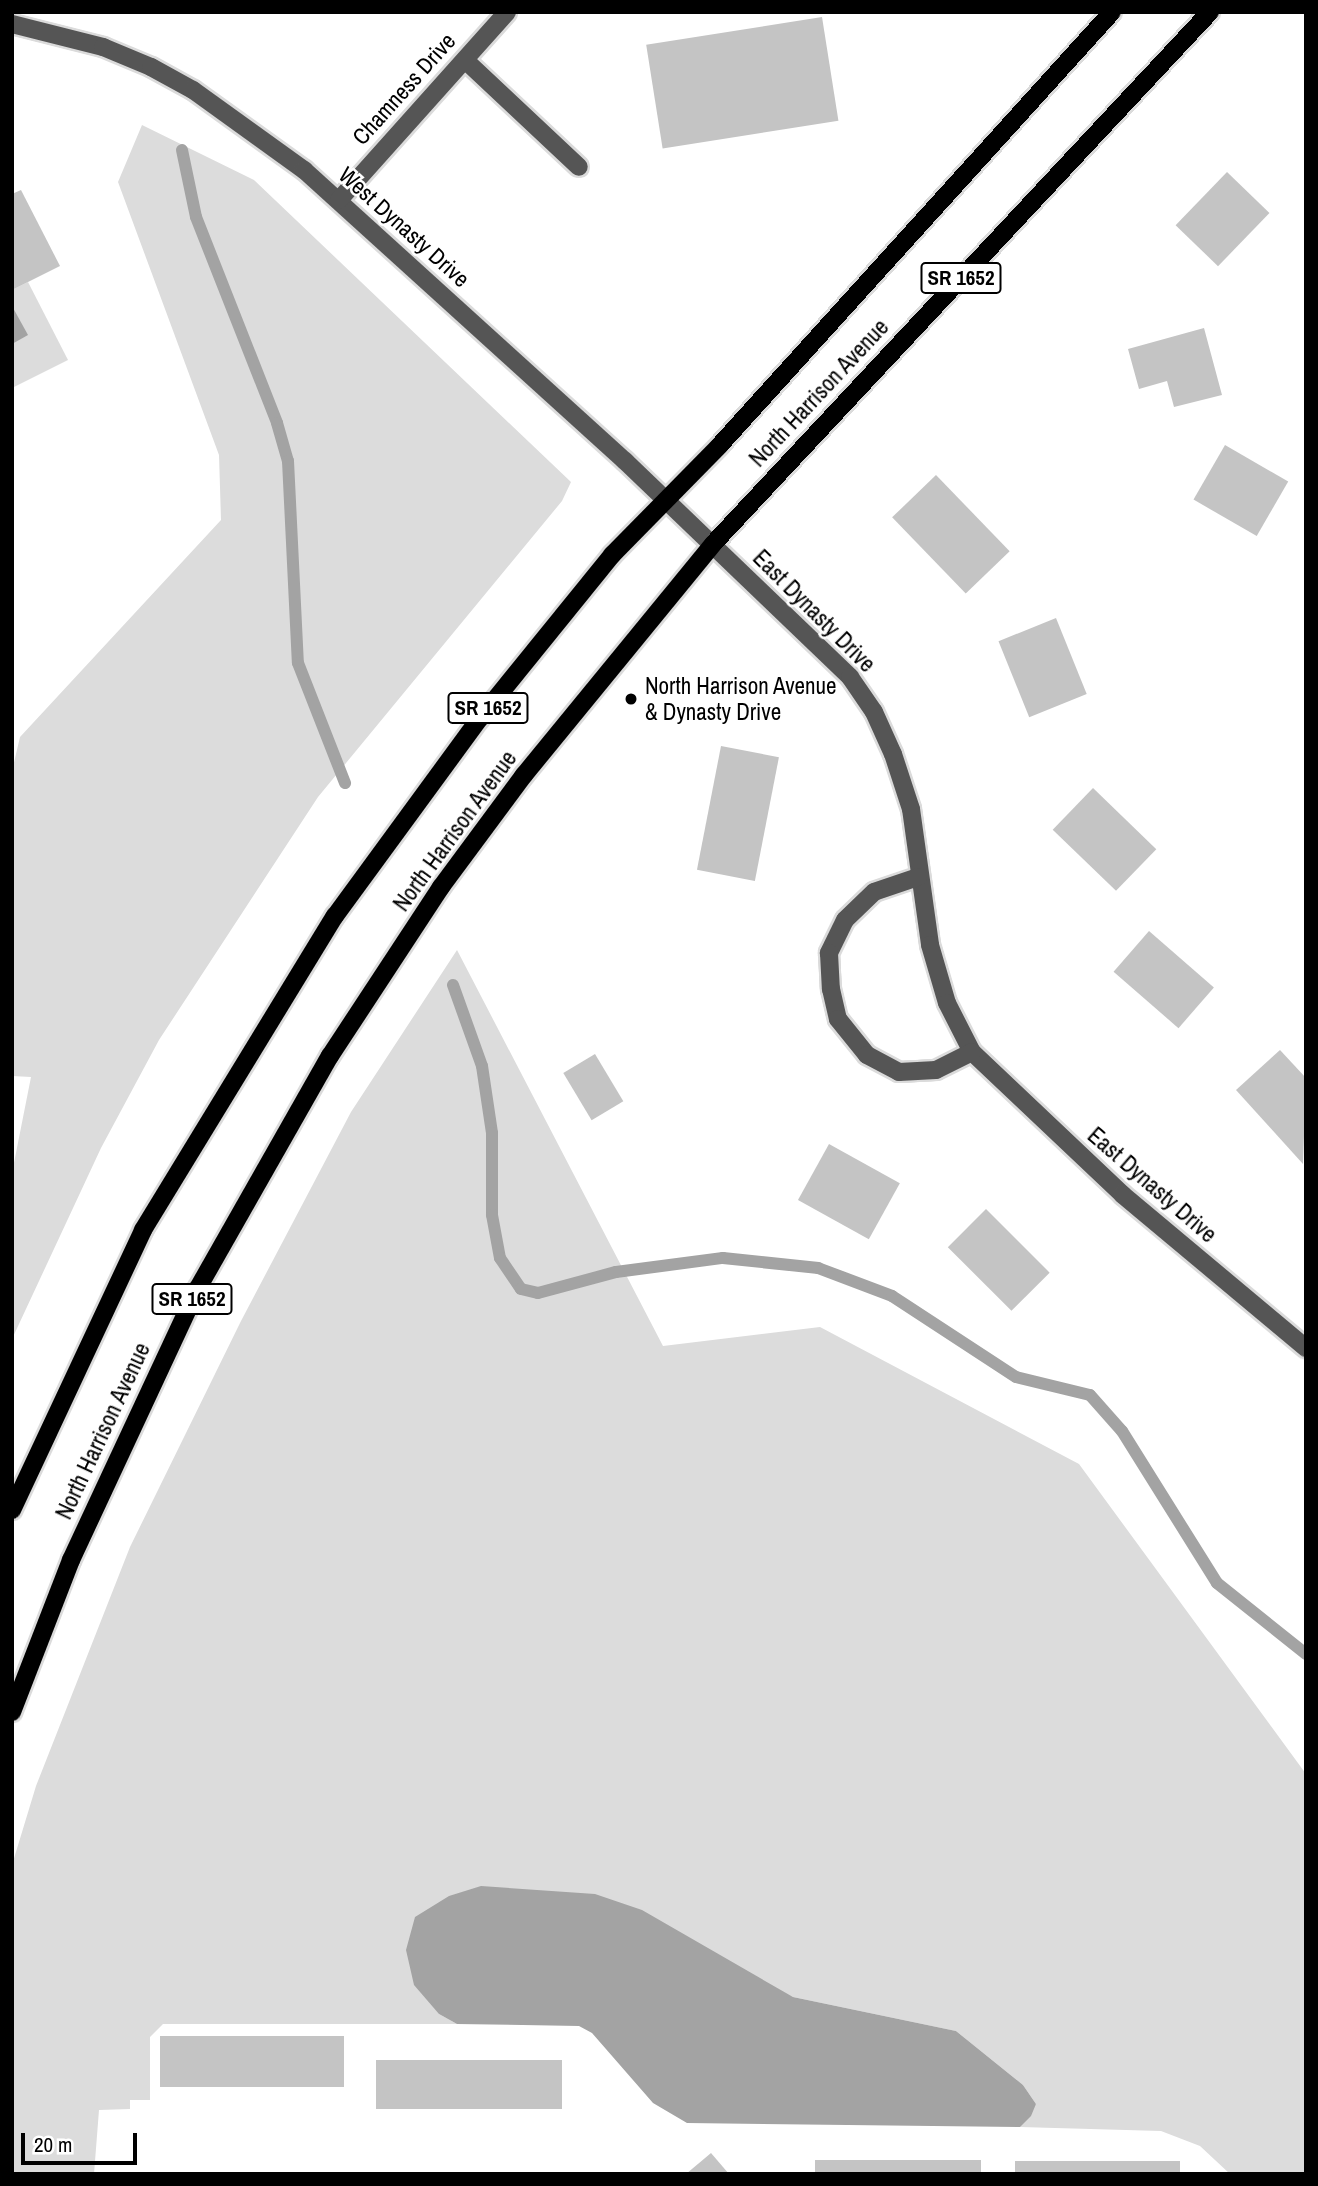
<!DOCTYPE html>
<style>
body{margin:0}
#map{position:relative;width:1318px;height:2186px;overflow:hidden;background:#fff;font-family:"Archivo Narrow",sans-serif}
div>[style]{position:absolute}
.green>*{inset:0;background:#dcdcdc}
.water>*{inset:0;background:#a3a3a3}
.stream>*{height:12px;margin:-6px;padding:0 6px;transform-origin:6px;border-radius:6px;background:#a3a3a3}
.building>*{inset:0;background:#c4c4c4;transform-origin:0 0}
.roads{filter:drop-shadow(2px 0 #dbdbdb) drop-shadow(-2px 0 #dbdbdb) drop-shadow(0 2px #dbdbdb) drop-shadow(0 -2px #dbdbdb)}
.minor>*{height:18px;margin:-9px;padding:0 9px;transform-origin:9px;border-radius:9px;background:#555}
.major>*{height:18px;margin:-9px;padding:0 9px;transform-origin:9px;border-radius:9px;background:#000}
.dots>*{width:19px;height:19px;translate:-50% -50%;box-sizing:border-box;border:4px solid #fff;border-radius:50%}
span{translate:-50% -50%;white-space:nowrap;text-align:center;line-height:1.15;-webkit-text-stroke:5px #fff;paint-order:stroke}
.shield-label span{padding:2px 5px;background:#fff;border:2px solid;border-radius:5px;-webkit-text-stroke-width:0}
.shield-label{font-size:21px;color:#000;font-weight:700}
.street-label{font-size:23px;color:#000}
.poi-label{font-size:23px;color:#000}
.left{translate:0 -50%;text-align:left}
.frame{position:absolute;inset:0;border:14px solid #000;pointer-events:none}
.scale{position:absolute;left:21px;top:2133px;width:116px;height:32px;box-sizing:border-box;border:4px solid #000;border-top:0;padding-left:9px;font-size:21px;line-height:24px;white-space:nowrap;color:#000;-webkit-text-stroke:5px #fff;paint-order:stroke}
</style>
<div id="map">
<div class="green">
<div style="clip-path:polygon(142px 125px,254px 180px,571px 482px,562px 501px,318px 797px,159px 1040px,101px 1148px,12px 1339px,12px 1173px,31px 1077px,12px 1076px,12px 771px,20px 737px,221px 520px,219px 455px,118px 182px)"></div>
<div style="clip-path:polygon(28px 282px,68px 360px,12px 388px,12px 290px)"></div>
<div style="clip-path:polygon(457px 950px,663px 1346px,820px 1327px,1079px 1464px,1306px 1774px,1306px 2174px,1230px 2174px,1200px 2146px,1161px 2131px,1020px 2127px,1036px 2104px,1023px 2085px,956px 2031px,793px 1997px,768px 1986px,439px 2014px,457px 2024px,163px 2024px,150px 2037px,150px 2100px,130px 2100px,130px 2109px,99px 2110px,94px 2174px,12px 2174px,12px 1865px,36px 1786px,130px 1547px,241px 1321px,351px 1112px)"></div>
</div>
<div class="water">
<div style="clip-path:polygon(12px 306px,28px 335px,12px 344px)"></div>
<div style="clip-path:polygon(481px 1886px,595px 1894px,642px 1910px,793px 1997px,956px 2031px,1023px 2085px,1036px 2104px,1031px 2116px,1020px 2127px,687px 2123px,653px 2103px,592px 2033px,579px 2026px,457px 2024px,439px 2014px,414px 1985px,406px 1950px,415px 1917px,449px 1896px)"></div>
</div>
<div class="stream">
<div style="left:182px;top:150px;width:68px;rotate:78.2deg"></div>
<div style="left:196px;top:217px;width:221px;rotate:68.5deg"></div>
<div style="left:277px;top:423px;width:40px;rotate:74deg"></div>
<div style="left:288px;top:461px;width:202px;rotate:87.2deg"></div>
<div style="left:298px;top:663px;width:129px;rotate:68.6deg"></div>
<div style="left:453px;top:985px;width:86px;rotate:70.3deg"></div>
<div style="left:482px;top:1066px;width:68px;rotate:81.5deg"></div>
<div style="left:492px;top:1133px;width:82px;rotate:90deg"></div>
<div style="left:492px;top:1215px;width:44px;rotate:79.5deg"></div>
<div style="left:500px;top:1258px;width:37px;rotate:56deg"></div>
<div style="left:521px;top:1289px;width:17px;rotate:13deg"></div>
<div style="left:538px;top:1293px;width:81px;rotate:-15.1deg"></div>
<div style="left:616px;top:1272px;width:108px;rotate:-7.5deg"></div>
<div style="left:723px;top:1258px;width:96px;rotate:6deg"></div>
<div style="left:818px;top:1268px;width:79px;rotate:20.7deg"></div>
<div style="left:892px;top:1296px;width:148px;rotate:33.2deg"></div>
<div style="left:1016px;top:1377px;width:76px;rotate:13.7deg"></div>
<div style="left:1090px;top:1395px;width:48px;rotate:48.4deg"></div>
<div style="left:1122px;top:1431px;width:179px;rotate:58deg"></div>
<div style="left:1217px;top:1583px;width:114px;rotate:38.6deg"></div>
</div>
<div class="building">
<div style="left:822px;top:17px;width:105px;height:178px;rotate:81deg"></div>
<div style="left:1227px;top:172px;width:59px;height:74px;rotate:44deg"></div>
<div style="clip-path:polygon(21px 190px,60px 266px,12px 290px,12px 194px)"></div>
<div style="clip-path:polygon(1204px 328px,1222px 395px,1174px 407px,1167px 381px,1139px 389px,1128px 349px)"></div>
<div style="left:1225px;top:445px;width:73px;height:63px;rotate:30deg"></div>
<div style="left:936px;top:475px;width:106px;height:61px;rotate:46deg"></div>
<div style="left:1056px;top:618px;width:82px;height:62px;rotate:68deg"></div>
<div style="left:721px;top:746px;width:59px;height:126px;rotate:11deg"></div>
<div style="left:1093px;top:788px;width:88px;height:58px;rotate:44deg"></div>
<div style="left:1149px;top:931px;width:86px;height:54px;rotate:41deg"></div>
<div style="clip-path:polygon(1280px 1050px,1306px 1078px,1303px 1164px,1236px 1090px)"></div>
<div style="left:595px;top:1054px;width:55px;height:37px;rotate:59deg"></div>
<div style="left:829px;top:1144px;width:81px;height:64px;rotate:29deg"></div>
<div style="left:986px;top:1209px;width:90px;height:54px;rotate:45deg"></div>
<div style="left:160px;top:2036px;width:184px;height:51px"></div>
<div style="left:376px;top:2060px;width:186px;height:49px"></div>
<div style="clip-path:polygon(711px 2153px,729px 2174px,686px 2174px)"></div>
<div style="left:815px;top:2160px;width:166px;height:14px"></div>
<div style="left:1015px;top:2161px;width:165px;height:13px"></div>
</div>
<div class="roads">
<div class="minor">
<div style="left:12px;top:24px;width:94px;rotate:14.2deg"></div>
<div style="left:103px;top:47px;width:52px;rotate:22.6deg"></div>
<div style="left:151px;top:67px;width:48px;rotate:28.7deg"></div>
<div style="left:193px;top:90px;width:137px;rotate:35.8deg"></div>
<div style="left:304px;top:170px;width:433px;rotate:42.2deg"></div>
<div style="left:625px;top:461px;width:312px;rotate:43.8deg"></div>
<div style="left:850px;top:677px;width:42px;rotate:55.6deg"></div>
<div style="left:874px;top:712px;width:46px;rotate:65.7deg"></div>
<div style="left:893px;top:754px;width:58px;rotate:71.9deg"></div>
<div style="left:911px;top:809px;width:137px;rotate:82deg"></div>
<div style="left:930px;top:945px;width:60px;rotate:73.7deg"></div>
<div style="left:947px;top:1003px;width:55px;rotate:63deg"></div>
<div style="left:972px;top:1052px;width:208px;rotate:43.4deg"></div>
<div style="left:1123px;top:1195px;width:239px;rotate:39.9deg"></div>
<div style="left:465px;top:60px;width:156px;rotate:43.2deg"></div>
<div style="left:339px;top:200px;width:252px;rotate:-48.2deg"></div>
<div style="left:918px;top:877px;width:46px;rotate:161.2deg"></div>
<div style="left:874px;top:892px;width:40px;rotate:136deg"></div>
<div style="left:845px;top:920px;width:37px;rotate:116deg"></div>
<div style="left:829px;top:953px;width:36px;rotate:87deg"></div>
<div style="left:831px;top:989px;width:31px;rotate:77deg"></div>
<div style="left:838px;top:1019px;width:46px;rotate:51.1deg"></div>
<div style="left:867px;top:1055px;width:36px;rotate:28deg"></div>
<div style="left:899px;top:1072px;width:37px;rotate:-3deg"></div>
<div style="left:936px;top:1070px;width:40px;rotate:-26.6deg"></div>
</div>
<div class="major">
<div style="left:12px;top:1510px;width:309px;rotate:-64.9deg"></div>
<div style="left:143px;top:1230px;width:368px;rotate:-58.6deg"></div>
<div style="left:335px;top:916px;width:245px;rotate:-53.8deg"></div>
<div style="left:480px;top:718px;width:210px;rotate:-51deg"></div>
<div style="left:612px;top:555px;width:153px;rotate:-45.5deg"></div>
<div style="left:719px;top:446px;width:585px;rotate:-47.84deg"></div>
<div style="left:12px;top:1712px;width:163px;rotate:-68.8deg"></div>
<div style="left:71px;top:1560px;width:300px;rotate:-65deg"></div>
<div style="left:198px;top:1288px;width:267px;rotate:-60.4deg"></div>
<div style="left:330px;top:1056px;width:202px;rotate:-56.7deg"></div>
<div style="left:441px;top:887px;width:139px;rotate:-53.5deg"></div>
<div style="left:524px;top:775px;width:298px;rotate:-50.7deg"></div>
<div style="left:713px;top:544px;width:728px;rotate:-46.95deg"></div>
</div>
</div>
<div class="dots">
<div style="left:631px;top:699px;background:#000"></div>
</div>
<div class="shield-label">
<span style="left:961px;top:278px">SR 1652</span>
<span style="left:488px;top:708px">SR 1652</span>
<span style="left:192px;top:1299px">SR 1652</span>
</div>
<div class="street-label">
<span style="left:404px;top:89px;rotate:-48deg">Chamness Drive</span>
<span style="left:404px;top:227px;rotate:42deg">West Dynasty Drive</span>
<span style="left:819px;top:393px;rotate:-47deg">North Harrison Avenue</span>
<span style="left:814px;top:611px;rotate:45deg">East Dynasty Drive</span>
<span style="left:455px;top:831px;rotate:-54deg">North Harrison Avenue</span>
<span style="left:1152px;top:1185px;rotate:41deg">East Dynasty Drive</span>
<span style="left:103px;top:1431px;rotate:-65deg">North Harrison Avenue</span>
</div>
<div class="poi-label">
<span class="left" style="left:645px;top:699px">North Harrison Avenue<br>&amp; Dynasty Drive</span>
</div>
<div class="frame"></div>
<div class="scale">20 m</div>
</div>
